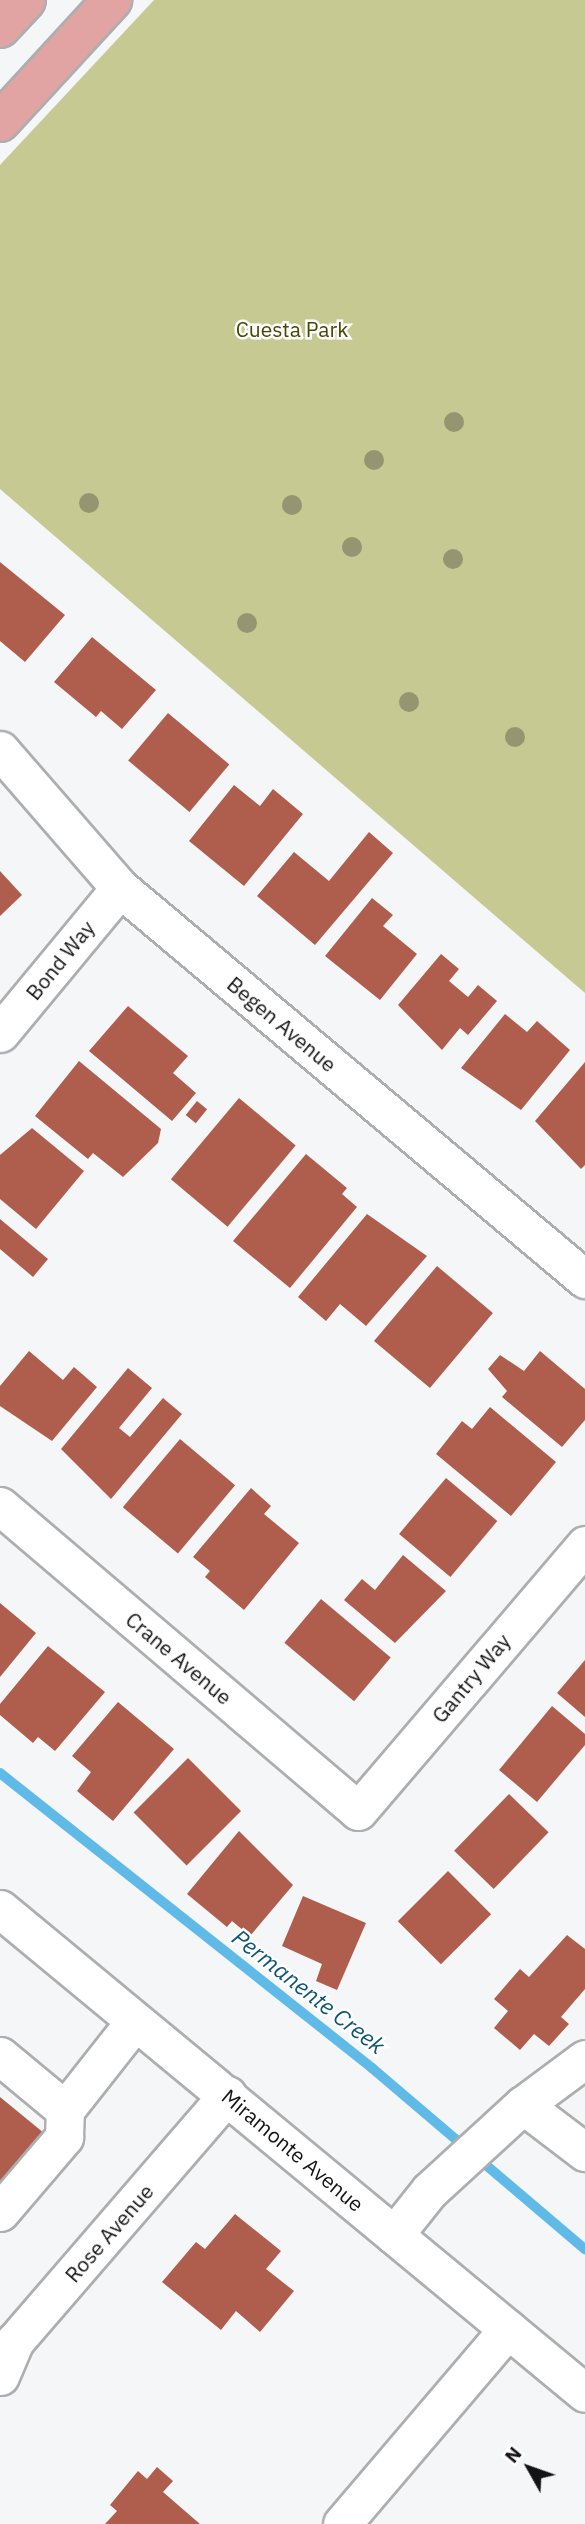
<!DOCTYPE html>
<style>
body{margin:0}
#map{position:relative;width:585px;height:2524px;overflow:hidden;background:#f5f6f7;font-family:"IBM Plex Sans",sans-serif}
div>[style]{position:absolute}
.green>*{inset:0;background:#c6c992}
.stream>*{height:10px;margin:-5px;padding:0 5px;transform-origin:5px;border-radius:5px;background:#60bae8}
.building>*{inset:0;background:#af5e4e;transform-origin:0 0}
.roads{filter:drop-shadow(2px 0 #adaeaf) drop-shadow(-2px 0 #adaeaf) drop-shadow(0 2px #adaeaf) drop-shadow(0 -2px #adaeaf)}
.minor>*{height:37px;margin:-18.5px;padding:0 18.5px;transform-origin:18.5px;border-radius:18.5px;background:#fff}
.major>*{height:38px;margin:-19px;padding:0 19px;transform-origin:19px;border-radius:19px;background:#e1a4a3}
.trees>*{width:20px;height:20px;margin:-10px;border-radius:50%;background:#959671}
span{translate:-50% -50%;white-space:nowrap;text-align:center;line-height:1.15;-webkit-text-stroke:5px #fff;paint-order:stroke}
.park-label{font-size:21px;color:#474803}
.street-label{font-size:21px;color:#141415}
.water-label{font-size:23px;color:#0d5675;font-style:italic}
.north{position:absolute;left:494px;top:2433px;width:70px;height:70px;-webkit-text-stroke:5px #fff;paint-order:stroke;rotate:310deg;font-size:19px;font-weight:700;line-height:28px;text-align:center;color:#141415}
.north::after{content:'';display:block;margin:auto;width:24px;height:32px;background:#141415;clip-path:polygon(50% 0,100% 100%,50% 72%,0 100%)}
</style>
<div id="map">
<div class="green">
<div style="clip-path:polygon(154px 0,585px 0,585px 993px,0 489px,0 165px)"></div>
</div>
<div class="stream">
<div style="left:0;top:1773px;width:475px;rotate:38.4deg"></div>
<div style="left:372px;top:2068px;width:280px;rotate:40.4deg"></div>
</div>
<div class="building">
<div style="clip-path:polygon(0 562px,65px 615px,25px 662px,0 641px)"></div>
<div style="clip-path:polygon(92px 637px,156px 690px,122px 729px,101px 711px,96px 717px,54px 682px)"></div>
<div style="left:168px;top:713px;width:80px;height:62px;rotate:40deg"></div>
<div style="clip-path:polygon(234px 785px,260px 806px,273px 789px,303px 814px,244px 886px,189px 841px)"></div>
<div style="clip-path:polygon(369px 832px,393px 853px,315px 945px,257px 896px,294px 852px,329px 881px)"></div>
<div style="clip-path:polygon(0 871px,22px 895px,0 916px)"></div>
<div style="clip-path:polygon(372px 898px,393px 915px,383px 926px,417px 954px,380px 1000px,325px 956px)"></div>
<div style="clip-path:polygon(441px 954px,459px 969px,449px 981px,468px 997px,478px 985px,497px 1001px,468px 1035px,460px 1028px,442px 1050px,398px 1005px)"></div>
<div style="clip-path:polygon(128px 1006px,188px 1056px,173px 1073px,196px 1093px,172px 1121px,89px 1051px)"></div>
<div style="clip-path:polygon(505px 1014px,527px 1032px,537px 1021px,570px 1050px,521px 1110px,461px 1068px)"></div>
<div style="clip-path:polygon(79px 1061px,161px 1129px,158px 1143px,123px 1177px,93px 1153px,88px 1159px,35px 1116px)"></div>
<div style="clip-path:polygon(585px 1062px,585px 1165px,581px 1169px,535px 1121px)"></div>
<div style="left:239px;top:1098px;width:74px;height:106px;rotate:40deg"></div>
<div style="left:197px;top:1101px;width:13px;height:18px;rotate:39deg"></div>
<div style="clip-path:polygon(32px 1128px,84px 1171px,36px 1229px,0 1199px,0 1155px)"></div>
<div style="clip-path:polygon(306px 1154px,347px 1188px,342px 1194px,357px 1207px,290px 1288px,233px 1241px)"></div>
<div style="clip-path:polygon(367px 1214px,427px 1256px,366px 1326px,340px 1304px,326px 1321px,298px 1297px)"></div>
<div style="clip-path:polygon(0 1219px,48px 1259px,33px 1277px,0 1249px)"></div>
<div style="left:437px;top:1266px;width:73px;height:98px;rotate:40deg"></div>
<div style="clip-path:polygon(29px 1351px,63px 1380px,74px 1367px,97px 1387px,52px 1441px,0 1406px,0 1386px)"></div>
<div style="clip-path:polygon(540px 1351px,585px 1389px,585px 1420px,562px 1447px,502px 1397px,507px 1391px,488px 1369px,500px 1355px,524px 1371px)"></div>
<div style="clip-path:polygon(128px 1368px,152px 1388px,119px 1428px,130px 1437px,163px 1398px,182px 1414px,111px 1499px,61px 1449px)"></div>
<div style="clip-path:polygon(490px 1407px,556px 1462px,511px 1516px,436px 1454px,462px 1421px,472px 1429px)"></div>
<div style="left:180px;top:1439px;width:72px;height:89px;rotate:40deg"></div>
<div style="left:446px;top:1478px;width:67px;height:73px;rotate:40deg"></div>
<div style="clip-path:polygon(251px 1488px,271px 1506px,264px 1514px,299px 1543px,244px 1610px,205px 1577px,210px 1571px,193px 1557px)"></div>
<div style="clip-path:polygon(403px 1555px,446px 1591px,395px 1643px,344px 1600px,362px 1579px,375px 1590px)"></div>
<div style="left:321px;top:1599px;width:91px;height:57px;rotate:40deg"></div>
<div style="clip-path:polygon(0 1603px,36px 1633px,0 1677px)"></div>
<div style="clip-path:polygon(48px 1646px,105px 1692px,55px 1751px,38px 1737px,33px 1743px,0 1715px,0 1704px)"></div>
<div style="clip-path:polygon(585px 1660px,585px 1717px,557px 1693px)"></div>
<div style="clip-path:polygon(118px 1702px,174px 1749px,113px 1821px,77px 1791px,91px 1772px,72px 1756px)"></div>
<div style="clip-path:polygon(552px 1706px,585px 1734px,585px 1745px,537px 1802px,499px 1770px)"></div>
<div style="left:188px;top:1758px;width:75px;height:77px;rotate:45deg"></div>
<div style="left:509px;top:1794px;width:55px;height:79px;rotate:44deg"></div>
<div style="clip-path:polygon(239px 1831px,293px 1885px,250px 1936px,232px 1921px,227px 1927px,187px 1894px)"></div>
<div style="left:448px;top:1871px;width:61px;height:71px;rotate:45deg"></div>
<div style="clip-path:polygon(303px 1896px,366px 1923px,337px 1990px,316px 1981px,322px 1964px,282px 1946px)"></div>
<div style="clip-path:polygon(567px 1935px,585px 1949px,585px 1989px,561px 2017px,569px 2024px,549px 2046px,534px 2034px,520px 2050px,494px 2028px,508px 2011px,494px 1999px,520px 1969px,529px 1977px)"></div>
<div style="clip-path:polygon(0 2097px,50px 2138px,0 2200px)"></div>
<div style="clip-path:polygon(235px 2214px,281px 2251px,266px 2269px,294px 2291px,260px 2332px,236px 2311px,221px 2330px,162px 2282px,196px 2242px,205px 2249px)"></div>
<div style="clip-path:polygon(157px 2467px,173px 2481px,163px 2492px,200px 2524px,105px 2524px,117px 2511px,110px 2505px,138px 2471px,147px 2479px)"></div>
</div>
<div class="roads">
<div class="minor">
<div style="left:0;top:750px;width:183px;rotate:49deg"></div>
<div style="left:120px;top:888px;width:608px;rotate:40.06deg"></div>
<div style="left:0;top:1033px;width:188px;rotate:-50.4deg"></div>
<div style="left:0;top:1506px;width:470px;rotate:40.4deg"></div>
<div style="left:358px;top:1811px;width:350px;rotate:-49.5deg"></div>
<div style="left:0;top:1909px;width:759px;rotate:39.6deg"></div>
<div style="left:0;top:2056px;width:85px;rotate:39.7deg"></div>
<div style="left:65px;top:2110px;width:113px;rotate:-51.8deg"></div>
<div style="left:523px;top:2105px;width:78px;rotate:37.2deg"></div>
<div style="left:0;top:2212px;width:99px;rotate:-49.5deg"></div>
<div style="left:64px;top:2137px;width:27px;rotate:-88deg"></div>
<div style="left:394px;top:2235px;width:56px;rotate:-51.5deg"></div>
<div style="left:429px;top:2191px;width:127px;rotate:-42.5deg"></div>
<div style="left:523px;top:2105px;width:77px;rotate:-36.6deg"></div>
<div style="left:0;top:2376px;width:38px;rotate:-67deg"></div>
<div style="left:15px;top:2341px;width:325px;rotate:-49.2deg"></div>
<div style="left:342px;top:2524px;width:256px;rotate:-49.6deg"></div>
</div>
<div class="major">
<div style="left:0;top:28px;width:38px;rotate:-47deg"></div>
<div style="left:0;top:122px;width:166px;rotate:-47.4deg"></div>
</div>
</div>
<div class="trees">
<div style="left:454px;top:422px"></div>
<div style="left:374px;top:460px"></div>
<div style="left:89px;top:503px"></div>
<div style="left:292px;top:505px"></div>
<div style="left:352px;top:547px"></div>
<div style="left:453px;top:559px"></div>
<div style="left:247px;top:623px"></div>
<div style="left:409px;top:702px"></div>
<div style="left:515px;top:737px"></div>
</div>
<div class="park-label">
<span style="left:292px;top:329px">Cuesta Park</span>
</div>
<div class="street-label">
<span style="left:60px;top:960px;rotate:-51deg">Bond Way</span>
<span style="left:282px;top:1024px;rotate:40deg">Begen Avenue</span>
<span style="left:179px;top:1658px;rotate:40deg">Crane Avenue</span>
<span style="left:471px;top:1678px;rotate:-50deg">Gantry Way</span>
<span style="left:293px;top:2150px;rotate:40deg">Miramonte Avenue</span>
<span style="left:109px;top:2233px;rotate:-49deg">Rose Avenue</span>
</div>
<div class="water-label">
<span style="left:309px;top:1991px;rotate:38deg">Permanente Creek</span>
</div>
<div class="north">N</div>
</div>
